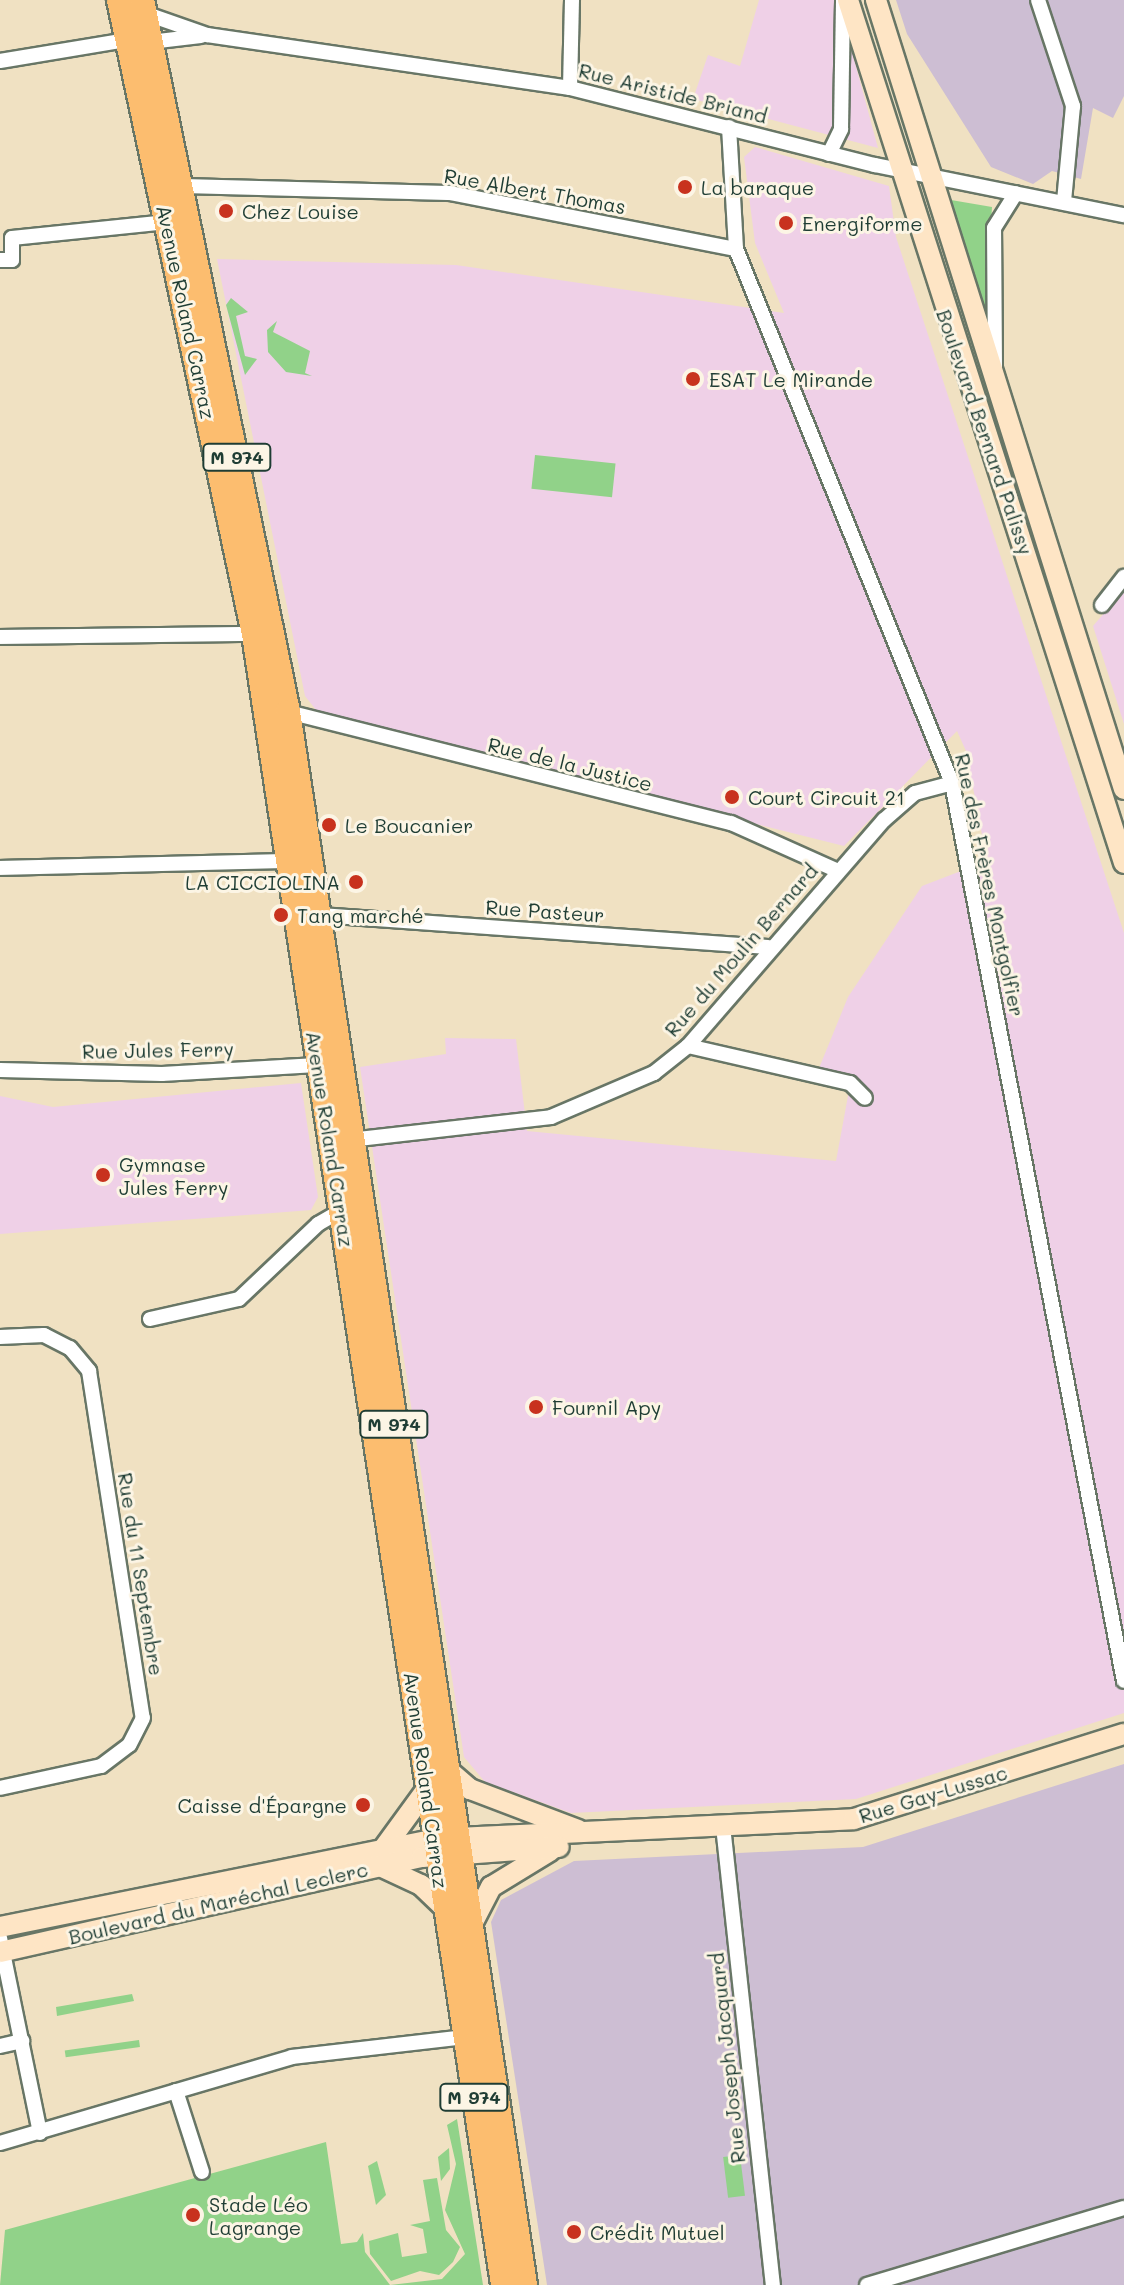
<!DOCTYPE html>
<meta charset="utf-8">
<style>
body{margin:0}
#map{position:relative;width:1124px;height:2285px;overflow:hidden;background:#f0e1c2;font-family:Mali,sans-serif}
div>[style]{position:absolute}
.built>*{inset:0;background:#efd0e7}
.industrial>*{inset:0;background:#cdbed3}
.green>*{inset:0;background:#91d289;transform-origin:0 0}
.roads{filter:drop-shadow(2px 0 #687666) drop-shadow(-2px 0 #687666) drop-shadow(0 2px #687666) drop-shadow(0 -2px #687666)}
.minor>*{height:14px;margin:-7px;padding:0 7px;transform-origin:7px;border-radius:7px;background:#fff}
.secondary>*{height:20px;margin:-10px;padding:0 10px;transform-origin:10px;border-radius:10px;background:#fee5c5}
.primary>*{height:24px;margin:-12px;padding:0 12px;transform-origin:12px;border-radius:12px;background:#fcbd6f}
.dots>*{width:22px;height:22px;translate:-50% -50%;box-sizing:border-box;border:4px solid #fcf5e5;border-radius:50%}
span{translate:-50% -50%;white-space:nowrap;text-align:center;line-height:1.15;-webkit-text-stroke:6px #fcf5e5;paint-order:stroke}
.shield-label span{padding:2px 6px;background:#fcf5e5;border:2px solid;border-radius:6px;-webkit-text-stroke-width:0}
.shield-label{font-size:18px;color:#1f3d34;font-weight:700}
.street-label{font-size:20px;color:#1f3d34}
.poi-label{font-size:20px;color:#1f3d34}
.left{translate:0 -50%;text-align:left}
.right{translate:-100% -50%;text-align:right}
</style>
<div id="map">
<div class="built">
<div style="clip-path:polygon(759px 0,838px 0,878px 148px,693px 99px,708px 55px,740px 66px)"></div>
<div style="clip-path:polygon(755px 147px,889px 186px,896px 237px,1124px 933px,1124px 1713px,856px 1799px,571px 1813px,485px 1782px,464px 1757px,360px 1067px,446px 1054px,445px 1038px,516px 1039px,527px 1131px,836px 1161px,850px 1085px,815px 1078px,848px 997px,922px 886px,987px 861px,966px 751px,957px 731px,844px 846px,320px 715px,305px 696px,217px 259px,456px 265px,784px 313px,755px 243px,744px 157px)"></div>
<div style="clip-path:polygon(1124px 590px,1124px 724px,1093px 626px)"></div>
<div style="clip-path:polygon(301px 1083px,318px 1197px,311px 1210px,0 1234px,0 1096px,53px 1107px)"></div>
</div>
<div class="industrial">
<div style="clip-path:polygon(896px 0,1124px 0,1124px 96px,1113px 118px,1093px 108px,1081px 179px,1052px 171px,1033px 184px,991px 167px,907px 34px)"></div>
<div style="clip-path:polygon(1124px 1764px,1124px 2285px,547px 2285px,491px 1922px,501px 1900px,574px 1861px,863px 1847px)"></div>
</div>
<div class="green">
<div style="clip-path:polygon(951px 200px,992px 207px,986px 311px)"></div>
<div style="clip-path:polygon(231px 298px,248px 312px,236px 316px,245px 356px,257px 359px,245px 375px,226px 305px)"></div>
<div style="clip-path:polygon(277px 321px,273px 332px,310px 351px,305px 373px,312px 376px,286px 372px,268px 352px,267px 330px)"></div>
<div style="left:535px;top:455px;width:81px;height:34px;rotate:6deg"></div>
<div style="clip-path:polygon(132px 1994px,134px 2001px,57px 2016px,56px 2007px)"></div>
<div style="left:139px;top:2040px;width:7px;height:75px;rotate:82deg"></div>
<div style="clip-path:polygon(457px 2119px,483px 2285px,0 2285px,5px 2230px,326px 2142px,341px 2244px,357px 2242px,363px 2233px,365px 2252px,390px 2285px,442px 2279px,465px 2254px,445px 2210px,456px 2164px,447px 2125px)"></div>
<div style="clip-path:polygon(449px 2148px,450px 2169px,441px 2181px,438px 2157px)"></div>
<div style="left:740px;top:2155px;width:41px;height:17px;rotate:83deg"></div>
<div style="clip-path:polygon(377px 2161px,386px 2195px,376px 2205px,368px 2166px)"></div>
<div style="clip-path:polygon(437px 2178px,446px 2230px,460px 2247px,453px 2262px,439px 2275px,420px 2271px,391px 2281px,370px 2254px,369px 2241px,398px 2233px,402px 2257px,427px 2253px,423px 2229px,410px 2225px,430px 2221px,423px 2180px)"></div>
</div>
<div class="roads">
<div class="minor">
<div style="left:1038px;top:0;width:112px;rotate:71.7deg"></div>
<div style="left:1073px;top:106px;width:96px;rotate:95.4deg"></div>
<div style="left:144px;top:13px;width:67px;rotate:19.2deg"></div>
<div style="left:207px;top:35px;width:367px;rotate:8.3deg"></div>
<div style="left:570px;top:88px;width:315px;rotate:14.2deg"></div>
<div style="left:875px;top:165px;width:254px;rotate:11.4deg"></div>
<div style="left:150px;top:42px;width:51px;rotate:-6.7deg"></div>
<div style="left:0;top:61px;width:129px;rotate:-9.4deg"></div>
<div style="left:570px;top:88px;width:88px;rotate:-88.7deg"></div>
<div style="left:729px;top:127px;width:122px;rotate:86.7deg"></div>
<div style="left:736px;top:249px;width:576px;rotate:67.98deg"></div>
<div style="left:952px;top:783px;width:914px;rotate:79.16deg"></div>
<div style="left:829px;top:154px;width:28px;rotate:-64deg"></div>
<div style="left:841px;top:129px;width:129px;rotate:-89.1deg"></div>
<div style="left:181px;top:186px;width:269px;rotate:1.5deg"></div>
<div style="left:450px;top:193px;width:291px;rotate:11.1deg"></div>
<div style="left:0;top:260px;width:12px"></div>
<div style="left:12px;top:260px;width:22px;rotate:-90deg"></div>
<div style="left:12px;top:238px;width:156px;rotate:-5.9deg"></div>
<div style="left:995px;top:367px;width:139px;rotate:-90.4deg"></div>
<div style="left:994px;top:228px;width:41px;rotate:-57.8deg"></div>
<div style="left:1102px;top:605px;width:36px;rotate:-52deg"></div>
<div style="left:0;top:637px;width:254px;rotate:-0.7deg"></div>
<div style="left:288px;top:712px;width:457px;rotate:14.1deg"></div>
<div style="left:731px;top:823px;width:115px;rotate:24.1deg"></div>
<div style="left:0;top:868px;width:288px;rotate:-1.4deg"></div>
<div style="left:320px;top:915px;width:449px;rotate:4.1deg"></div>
<div style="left:688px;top:1046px;width:166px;rotate:12.9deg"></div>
<div style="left:850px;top:1083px;width:21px;rotate:45deg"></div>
<div style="left:0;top:1070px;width:162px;rotate:1.4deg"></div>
<div style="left:162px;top:1074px;width:155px;rotate:-3.3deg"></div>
<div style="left:350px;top:1140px;width:202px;rotate:-6.5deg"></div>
<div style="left:551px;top:1117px;width:112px;rotate:-23.1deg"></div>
<div style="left:654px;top:1073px;width:43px;rotate:-38.5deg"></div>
<div style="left:688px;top:1046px;width:299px;rotate:-49.1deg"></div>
<div style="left:884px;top:820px;width:41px;rotate:-41.1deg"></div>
<div style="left:915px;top:793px;width:38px;rotate:-15deg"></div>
<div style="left:150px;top:1319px;width:91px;rotate:-12.7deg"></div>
<div style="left:239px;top:1299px;width:109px;rotate:-43.5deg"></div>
<div style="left:318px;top:1224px;width:28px;rotate:-30deg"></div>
<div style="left:0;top:1337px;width:44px;rotate:-2.6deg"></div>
<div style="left:44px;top:1335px;width:29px;rotate:27deg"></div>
<div style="left:70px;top:1348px;width:30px;rotate:50deg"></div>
<div style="left:89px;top:1371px;width:351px;rotate:81.2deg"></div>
<div style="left:143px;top:1718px;width:30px;rotate:117deg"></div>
<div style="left:129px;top:1745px;width:35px;rotate:143deg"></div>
<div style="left:101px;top:1766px;width:103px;rotate:167.7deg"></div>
<div style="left:723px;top:1826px;width:462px;rotate:83.8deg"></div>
<div style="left:0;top:1938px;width:199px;rotate:78.4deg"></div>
<div style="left:0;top:2046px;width:23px;rotate:-13deg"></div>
<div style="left:176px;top:2091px;width:85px;rotate:72.2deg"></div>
<div style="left:0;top:2143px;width:304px;rotate:-16.4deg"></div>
<div style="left:292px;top:2057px;width:174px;rotate:-6.6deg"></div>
<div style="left:867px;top:2285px;width:268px;rotate:-16.7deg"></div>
</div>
<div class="secondary">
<div style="left:848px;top:0;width:906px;rotate:72.26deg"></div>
<div style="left:876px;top:0;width:827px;rotate:72.55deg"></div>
<div style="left:449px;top:1771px;width:28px;rotate:41deg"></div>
<div style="left:470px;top:1789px;width:116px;rotate:20.8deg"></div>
<div style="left:384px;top:1848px;width:73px;rotate:-53.9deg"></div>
<div style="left:380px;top:1866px;width:45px;rotate:24.9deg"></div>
<div style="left:421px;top:1885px;width:33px;rotate:44deg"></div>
<div style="left:472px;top:1924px;width:42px;rotate:-62.8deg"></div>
<div style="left:491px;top:1887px;width:69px;rotate:-31.4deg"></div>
<div style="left:0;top:1927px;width:444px;rotate:-11.4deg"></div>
<div style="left:435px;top:1839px;width:419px;rotate:-2.7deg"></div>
<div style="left:854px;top:1819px;width:283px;rotate:-17.5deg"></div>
<div style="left:0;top:1952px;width:433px;rotate:-12.7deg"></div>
<div style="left:422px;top:1857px;width:137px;rotate:-4.2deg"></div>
</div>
<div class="primary">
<div style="left:119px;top:0;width:648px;rotate:77.98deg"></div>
<div style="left:254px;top:634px;width:1670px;rotate:81.42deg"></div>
<div style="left:142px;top:0;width:727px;rotate:78.41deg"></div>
<div style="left:288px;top:712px;width:1591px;rotate:81.43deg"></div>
</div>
</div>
<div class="dots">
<div style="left:685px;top:187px;background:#c8321e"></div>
<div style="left:226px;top:211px;background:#c8321e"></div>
<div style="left:786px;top:223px;background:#c8321e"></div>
<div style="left:693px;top:379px;background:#c8321e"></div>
<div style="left:732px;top:797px;background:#c8321e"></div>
<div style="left:329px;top:825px;background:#c8321e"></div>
<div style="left:356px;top:882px;background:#c8321e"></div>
<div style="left:281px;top:915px;background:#c8321e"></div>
<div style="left:103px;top:1175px;background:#c8321e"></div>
<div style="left:536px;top:1407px;background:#c8321e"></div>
<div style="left:363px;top:1805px;background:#c8321e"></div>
<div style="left:193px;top:2215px;background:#c8321e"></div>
<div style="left:574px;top:2232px;background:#c8321e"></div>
</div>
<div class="shield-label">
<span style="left:237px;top:457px">M 974</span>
<span style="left:394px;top:1424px">M 974</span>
<span style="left:474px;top:2097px">M 974</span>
</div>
<div class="street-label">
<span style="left:673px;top:93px;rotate:14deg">Rue Aristide Briand</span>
<span style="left:535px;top:191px;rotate:10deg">Rue Albert Thomas</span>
<span style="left:186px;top:312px;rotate:78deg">Avenue Roland Carraz</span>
<span style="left:985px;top:432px;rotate:71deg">Boulevard Bernard Palissy</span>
<span style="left:570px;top:764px;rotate:14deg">Rue de la Justice</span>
<span style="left:990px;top:885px;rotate:78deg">Rue des Frères Montgolfier</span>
<span style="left:545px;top:911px;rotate:4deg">Rue Pasteur</span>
<span style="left:741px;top:950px;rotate:-49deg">Rue du Moulin Bernard</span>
<span style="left:158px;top:1050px;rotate:-1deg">Rue Jules Ferry</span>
<span style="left:330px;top:1139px;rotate:81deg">Avenue Roland Carraz</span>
<span style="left:141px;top:1574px;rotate:81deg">Rue du 11 Septembre</span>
<span style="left:426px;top:1780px;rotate:82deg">Avenue Roland Carraz</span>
<span style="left:933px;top:1794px;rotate:-17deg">Rue Gay-Lussac</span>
<span style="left:218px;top:1903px;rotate:-13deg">Boulevard du Maréchal Leclerc</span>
<span style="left:727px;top:2058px;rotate:-96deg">Rue Joseph Jacquard</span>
</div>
<div class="poi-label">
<span class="left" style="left:701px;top:187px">La baraque</span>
<span class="left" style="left:242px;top:211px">Chez Louise</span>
<span class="left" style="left:802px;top:223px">Energiforme</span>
<span class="left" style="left:709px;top:379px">ESAT Le Mirande</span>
<span class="left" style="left:748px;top:797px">Court Circuit 21</span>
<span class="left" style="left:345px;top:825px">Le Boucanier</span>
<span class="right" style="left:340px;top:882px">LA CICCIOLINA</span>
<span class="left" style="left:297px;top:915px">Tang marché</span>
<span class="left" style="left:119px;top:1176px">Gymnase<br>Jules Ferry</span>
<span class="left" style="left:552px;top:1407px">Fournil Apy</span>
<span class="right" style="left:347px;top:1805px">Caisse d'Épargne</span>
<span class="left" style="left:209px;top:2216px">Stade Léo<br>Lagrange</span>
<span class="left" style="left:590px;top:2232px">Crédit Mutuel</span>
</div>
</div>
